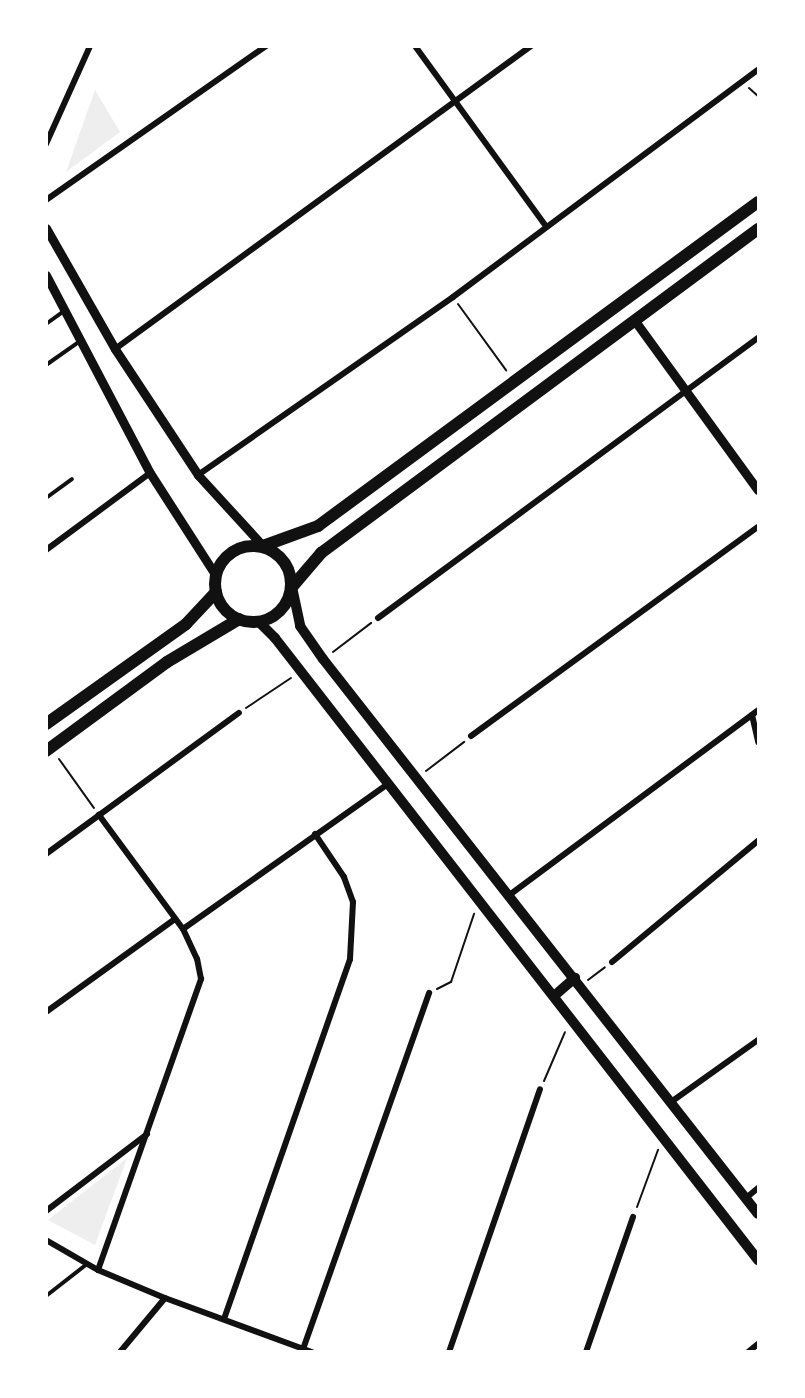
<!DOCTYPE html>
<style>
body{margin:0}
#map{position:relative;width:805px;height:1398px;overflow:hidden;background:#fff;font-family:"PT Sans",sans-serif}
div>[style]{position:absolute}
.green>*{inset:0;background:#eee}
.path>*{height:2px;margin:-1px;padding:0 1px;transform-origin:1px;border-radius:1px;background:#111}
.service>*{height:4px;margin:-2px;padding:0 2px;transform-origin:2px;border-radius:2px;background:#111}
.minor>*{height:6px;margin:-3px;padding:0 3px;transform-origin:3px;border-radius:3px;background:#111}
.tertiary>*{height:9px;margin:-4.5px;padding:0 4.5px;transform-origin:4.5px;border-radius:4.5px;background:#111}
.secondary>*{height:10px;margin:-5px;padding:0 5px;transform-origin:5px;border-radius:5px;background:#111}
.primary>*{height:12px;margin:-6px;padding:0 6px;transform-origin:6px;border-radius:6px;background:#111}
.primary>.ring{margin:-6px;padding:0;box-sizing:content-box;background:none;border:12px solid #111;border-radius:50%}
span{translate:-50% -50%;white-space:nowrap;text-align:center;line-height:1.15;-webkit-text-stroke:4.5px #fff;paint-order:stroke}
.frame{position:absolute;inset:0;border:48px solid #fff;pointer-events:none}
</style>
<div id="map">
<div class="green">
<div style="clip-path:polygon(95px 90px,120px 132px,66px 172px)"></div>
<div style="clip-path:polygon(127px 1158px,95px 1245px,48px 1220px)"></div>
</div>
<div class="path">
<div style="left:749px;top:88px;width:12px;rotate:42deg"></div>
<div style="left:458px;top:304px;width:82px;rotate:54deg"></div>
<div style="left:333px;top:652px;width:48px;rotate:-37.3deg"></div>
<div style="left:246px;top:708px;width:54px;rotate:-33.7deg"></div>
<div style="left:59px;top:759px;width:60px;rotate:54.5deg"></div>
<div style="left:426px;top:771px;width:48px;rotate:-37.3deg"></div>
<div style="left:588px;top:980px;width:21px;rotate:-37deg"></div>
<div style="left:437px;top:989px;width:16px;rotate:-27deg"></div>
<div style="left:451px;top:982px;width:72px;rotate:-71.3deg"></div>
<div style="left:544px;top:1081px;width:53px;rotate:-66.8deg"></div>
<div style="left:637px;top:1207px;width:61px;rotate:-69.8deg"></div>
</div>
<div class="service">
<div style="left:46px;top:324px;width:22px;rotate:-36deg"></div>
<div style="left:46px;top:365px;width:42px;rotate:-35.2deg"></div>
<div style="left:46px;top:498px;width:32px;rotate:-36deg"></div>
<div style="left:46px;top:1296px;width:52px;rotate:-38deg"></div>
</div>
<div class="minor">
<div style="left:415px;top:46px;width:221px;rotate:54deg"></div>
<div style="left:46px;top:144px;width:107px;rotate:-65.8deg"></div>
<div style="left:46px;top:200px;width:269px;rotate:-35deg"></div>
<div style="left:115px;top:349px;width:515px;rotate:-36.07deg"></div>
<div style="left:198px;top:475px;width:311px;rotate:-34.9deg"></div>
<div style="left:453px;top:297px;width:380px;rotate:-36.7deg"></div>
<div style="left:46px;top:550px;width:129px;rotate:-36.5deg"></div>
<div style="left:378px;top:618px;width:472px;rotate:-36.4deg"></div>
<div style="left:752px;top:715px;width:28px;rotate:77deg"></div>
<div style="left:471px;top:736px;width:355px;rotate:-36.1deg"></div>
<div style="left:46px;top:854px;width:239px;rotate:-36.2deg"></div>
<div style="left:508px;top:896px;width:312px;rotate:-36.6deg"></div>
<div style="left:183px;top:929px;width:251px;rotate:-35.3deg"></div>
<div style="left:612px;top:962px;width:190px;rotate:-39.7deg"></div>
<div style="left:46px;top:1012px;width:159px;rotate:-35.8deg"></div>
<div style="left:671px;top:1102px;width:107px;rotate:-35.5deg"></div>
<div style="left:746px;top:1198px;width:16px;rotate:-40deg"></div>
<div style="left:46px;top:1211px;width:127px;rotate:-37.3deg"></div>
<div style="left:46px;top:1240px;width:60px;rotate:30deg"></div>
<div style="left:98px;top:1270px;width:73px;rotate:22.7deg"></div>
<div style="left:165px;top:1298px;width:157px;rotate:20.2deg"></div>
<div style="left:98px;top:1270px;width:309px;rotate:-70.5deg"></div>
<div style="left:201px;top:979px;width:20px;rotate:-101deg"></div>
<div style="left:197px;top:959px;width:33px;rotate:-115deg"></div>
<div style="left:183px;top:929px;width:142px;rotate:-126.4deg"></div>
<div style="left:224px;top:1319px;width:381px;rotate:-70.7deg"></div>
<div style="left:350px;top:959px;width:57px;rotate:-87deg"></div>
<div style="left:353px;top:902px;width:27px;rotate:-110deg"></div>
<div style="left:344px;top:877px;width:52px;rotate:-124deg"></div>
<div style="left:120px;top:1352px;width:70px;rotate:-50.2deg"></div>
<div style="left:302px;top:1352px;width:381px;rotate:-70.5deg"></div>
<div style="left:449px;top:1352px;width:278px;rotate:-70.9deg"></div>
<div style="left:586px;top:1352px;width:143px;rotate:-70.8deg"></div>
<div style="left:748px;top:1352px;width:13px;rotate:-39deg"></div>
</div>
<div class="tertiary">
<div style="left:46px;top:228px;width:139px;rotate:60.3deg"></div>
<div style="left:115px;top:349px;width:151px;rotate:56.6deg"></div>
<div style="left:198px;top:475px;width:96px;rotate:47.5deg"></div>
<div style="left:46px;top:275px;width:224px;rotate:62.3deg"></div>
<div style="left:150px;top:473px;width:122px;rotate:57.3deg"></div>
<div style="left:635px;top:321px;width:209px;rotate:54deg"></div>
</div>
<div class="secondary">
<div style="left:292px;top:587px;width:40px;rotate:78deg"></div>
<div style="left:300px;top:626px;width:40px;rotate:55.1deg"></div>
<div style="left:323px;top:659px;width:705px;rotate:51.91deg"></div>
<div style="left:259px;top:622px;width:23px;rotate:45deg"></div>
<div style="left:275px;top:638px;width:788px;rotate:52.17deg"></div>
<div style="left:554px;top:996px;width:28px;rotate:-41deg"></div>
</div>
<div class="primary">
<div style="left:263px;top:546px;width:59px;rotate:-20deg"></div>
<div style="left:318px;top:526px;width:546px;rotate:-36.37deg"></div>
<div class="ring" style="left:215px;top:546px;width:64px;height:64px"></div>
<div style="left:292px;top:587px;width:45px;rotate:-49.5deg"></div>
<div style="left:321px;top:553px;width:544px;rotate:-36.55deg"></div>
<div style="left:46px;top:724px;width:172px;rotate:-35.5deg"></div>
<div style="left:186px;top:624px;width:44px;rotate:-46.8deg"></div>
<div style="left:46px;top:751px;width:150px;rotate:-36.3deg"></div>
<div style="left:167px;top:662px;width:84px;rotate:-30.8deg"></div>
</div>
<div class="frame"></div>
</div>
